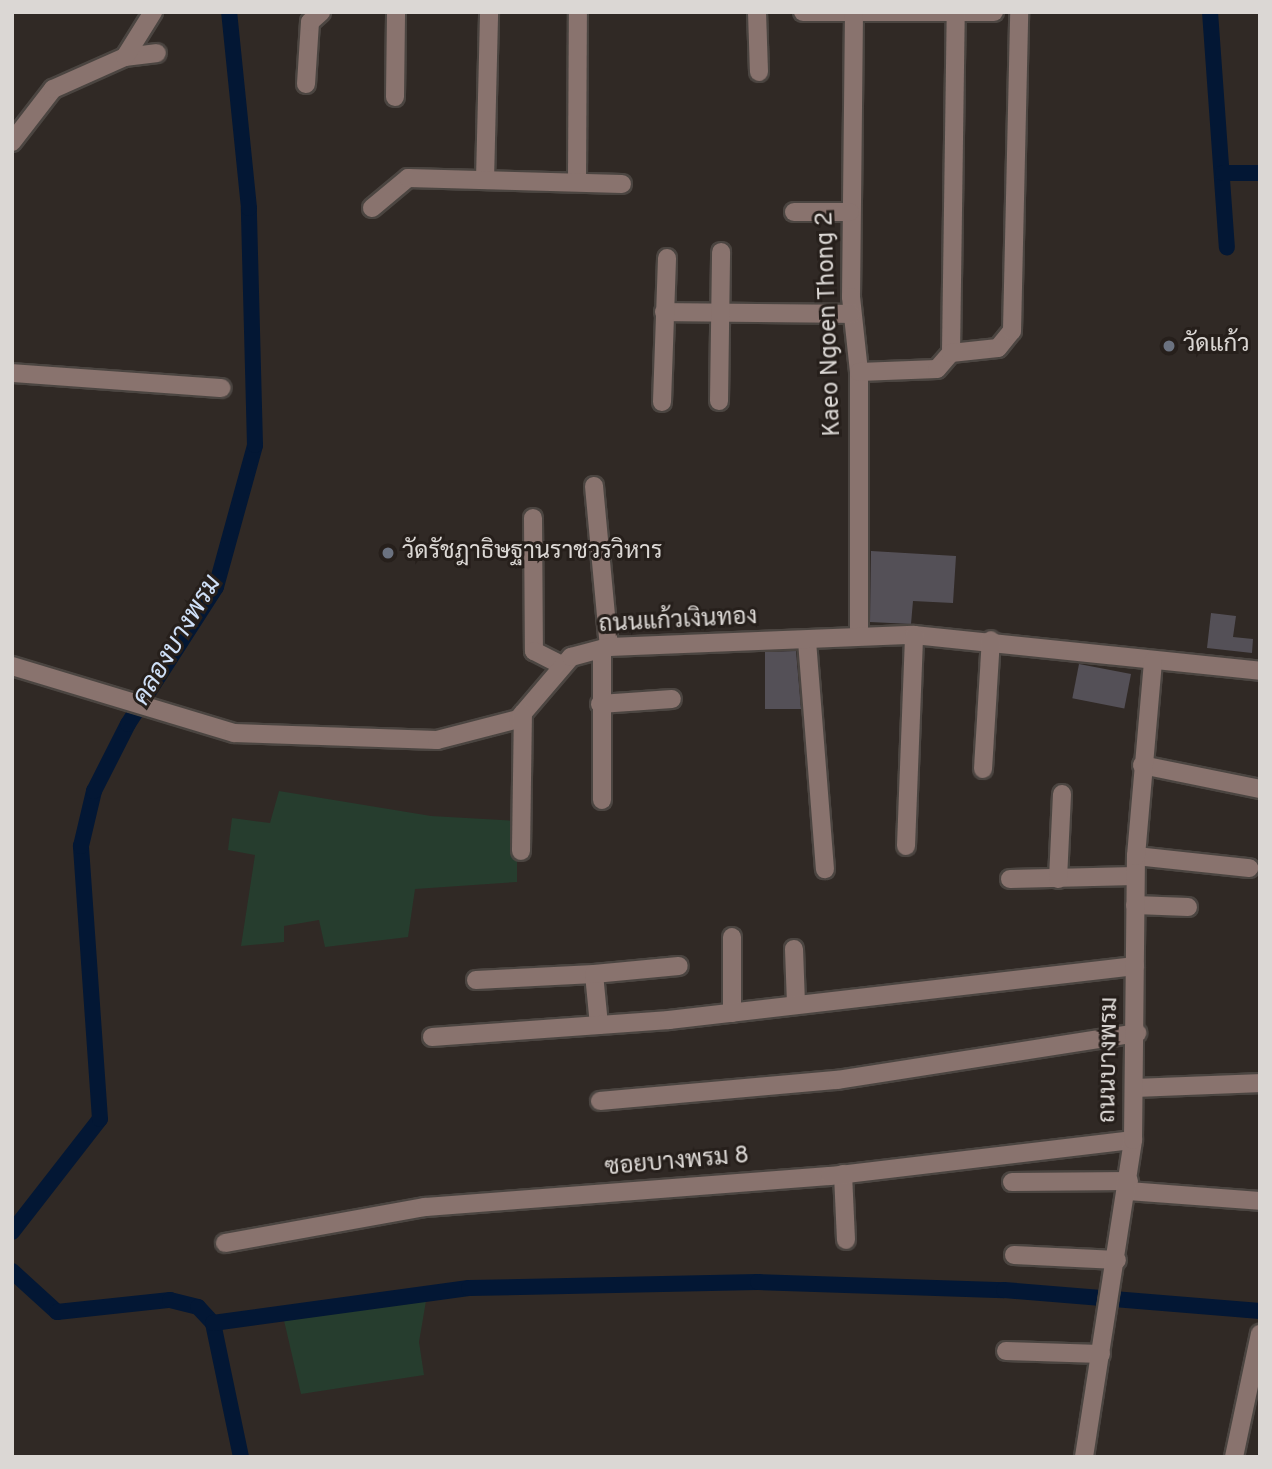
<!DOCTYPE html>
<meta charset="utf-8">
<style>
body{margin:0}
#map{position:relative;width:1272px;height:1469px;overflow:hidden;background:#302925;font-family:Overpass,Sarabun,sans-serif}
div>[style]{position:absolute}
.green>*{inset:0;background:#263d2e}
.canal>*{height:16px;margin:-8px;padding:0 8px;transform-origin:8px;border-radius:8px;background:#031734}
.building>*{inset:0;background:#545057;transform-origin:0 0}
.roads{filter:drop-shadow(2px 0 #4b4541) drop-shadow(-2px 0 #4b4541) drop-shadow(0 2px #4b4541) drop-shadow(0 -2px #4b4541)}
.minor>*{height:18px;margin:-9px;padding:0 9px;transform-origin:9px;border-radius:9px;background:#89736e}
.dots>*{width:19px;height:19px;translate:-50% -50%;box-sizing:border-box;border:4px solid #261f1b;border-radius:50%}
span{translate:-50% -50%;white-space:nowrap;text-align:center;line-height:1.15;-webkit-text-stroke:6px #261f1b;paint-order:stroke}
.street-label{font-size:24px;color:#dbd7d4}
.poi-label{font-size:24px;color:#dbd7d4}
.left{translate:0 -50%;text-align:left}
.water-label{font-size:26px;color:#cfe0f8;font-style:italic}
.frame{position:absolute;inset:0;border:14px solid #dbd7d4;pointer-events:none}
</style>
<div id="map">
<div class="green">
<div style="clip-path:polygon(279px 791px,431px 816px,517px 821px,517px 882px,415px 889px,408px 937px,325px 947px,319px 920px,284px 926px,284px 942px,241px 946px,255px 855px,228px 850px,232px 818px,270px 823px)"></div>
<div style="clip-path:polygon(427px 1295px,419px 1342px,424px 1375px,301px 1394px,283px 1316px)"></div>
</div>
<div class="canal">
<div style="left:1210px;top:12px;width:236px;rotate:85.9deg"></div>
<div style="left:1223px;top:173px;width:37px"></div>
<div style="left:12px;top:1232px;width:143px;rotate:-52.1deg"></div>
<div style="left:100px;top:1119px;width:274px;rotate:-94deg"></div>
<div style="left:81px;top:846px;width:57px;rotate:-76.7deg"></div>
<div style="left:94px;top:791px;width:75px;rotate:-63.1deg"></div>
<div style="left:128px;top:724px;width:163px;rotate:-57.3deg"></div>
<div style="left:216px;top:587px;width:147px;rotate:-74.6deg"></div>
<div style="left:255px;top:445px;width:237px;rotate:-91.5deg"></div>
<div style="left:249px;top:208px;width:197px;rotate:-95.8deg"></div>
<div style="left:12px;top:1271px;width:61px;rotate:42.3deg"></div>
<div style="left:57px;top:1312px;width:114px;rotate:-6.1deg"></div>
<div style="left:170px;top:1300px;width:29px;rotate:14deg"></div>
<div style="left:198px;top:1307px;width:22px;rotate:47deg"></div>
<div style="left:213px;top:1323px;width:137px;rotate:78.2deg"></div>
<div style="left:213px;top:1323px;width:258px;rotate:-7.8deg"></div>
<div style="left:469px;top:1288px;width:289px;rotate:-1.2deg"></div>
<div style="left:758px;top:1282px;width:246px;rotate:1.9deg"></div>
<div style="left:1004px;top:1290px;width:257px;rotate:4.7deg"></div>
</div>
<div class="building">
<div style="clip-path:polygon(871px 551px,956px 556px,953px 603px,913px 601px,911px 624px,870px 622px)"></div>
<div style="clip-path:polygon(1211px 613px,1236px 616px,1233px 637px,1253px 639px,1252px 653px,1207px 648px)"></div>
<div style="clip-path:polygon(796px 651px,801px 709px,765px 709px,765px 652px)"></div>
<div style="left:1079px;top:664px;width:53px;height:35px;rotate:11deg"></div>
</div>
<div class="roads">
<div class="minor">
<div style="left:757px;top:12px;width:60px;rotate:88.1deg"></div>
<div style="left:803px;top:12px;width:191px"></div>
<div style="left:854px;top:12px;width:285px;rotate:90.6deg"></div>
<div style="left:851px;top:297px;width:75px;rotate:83.9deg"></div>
<div style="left:859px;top:372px;width:263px;rotate:90deg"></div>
<div style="left:125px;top:57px;width:32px;rotate:-7deg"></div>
<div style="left:306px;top:84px;width:62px;rotate:-86.3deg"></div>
<div style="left:310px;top:22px;width:15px;rotate:-42deg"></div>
<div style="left:395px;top:97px;width:85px;rotate:-89.3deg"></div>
<div style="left:12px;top:142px;width:67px;rotate:-52.3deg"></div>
<div style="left:53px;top:89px;width:79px;rotate:-24deg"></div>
<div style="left:125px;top:57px;width:53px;rotate:-58.1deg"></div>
<div style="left:485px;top:180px;width:168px;rotate:-88.6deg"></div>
<div style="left:577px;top:182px;width:170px;rotate:-89.7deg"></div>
<div style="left:372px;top:208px;width:47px;rotate:-39.8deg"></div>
<div style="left:408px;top:178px;width:214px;rotate:1.6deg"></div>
<div style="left:794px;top:212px;width:56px"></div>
<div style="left:664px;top:312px;width:187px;rotate:0.6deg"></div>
<div style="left:951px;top:353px;width:341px;rotate:-89.2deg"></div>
<div style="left:859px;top:372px;width:78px;rotate:-2.2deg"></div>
<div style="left:937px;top:369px;width:21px;rotate:-49deg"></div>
<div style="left:951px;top:353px;width:47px;rotate:-6.1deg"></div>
<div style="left:998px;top:348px;width:22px;rotate:-51deg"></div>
<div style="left:1012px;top:331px;width:319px;rotate:-88.7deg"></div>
<div style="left:12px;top:373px;width:210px;rotate:4.1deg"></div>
<div style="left:719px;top:401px;width:149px;rotate:-89.2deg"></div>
<div style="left:662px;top:402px;width:144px;rotate:-88deg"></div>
<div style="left:594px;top:486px;width:162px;rotate:84.7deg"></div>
<div style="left:533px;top:518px;width:133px;rotate:89.6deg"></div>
<div style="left:534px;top:651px;width:30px;rotate:27deg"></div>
<div style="left:807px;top:641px;width:229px;rotate:85.5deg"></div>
<div style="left:12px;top:666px;width:232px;rotate:16.8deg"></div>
<div style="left:234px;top:733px;width:203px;rotate:2deg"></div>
<div style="left:437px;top:740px;width:84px;rotate:-14.5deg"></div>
<div style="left:518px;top:719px;width:82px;rotate:-49.5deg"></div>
<div style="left:571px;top:657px;width:39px;rotate:-15deg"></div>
<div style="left:609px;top:647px;width:305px;rotate:-2.3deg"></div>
<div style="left:914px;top:635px;width:348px;rotate:5.9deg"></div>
<div style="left:600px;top:704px;width:72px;rotate:-4deg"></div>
<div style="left:1142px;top:765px;width:120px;rotate:11.5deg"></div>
<div style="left:983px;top:769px;width:129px;rotate:-86.5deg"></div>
<div style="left:602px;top:800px;width:151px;rotate:-90deg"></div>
<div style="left:906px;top:846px;width:211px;rotate:-87.8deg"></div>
<div style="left:521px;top:851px;width:138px;rotate:-89.2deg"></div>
<div style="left:1136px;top:856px;width:114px;rotate:6.1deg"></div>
<div style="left:1010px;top:879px;width:125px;rotate:-1.4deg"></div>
<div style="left:1058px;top:879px;width:85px;rotate:-87.3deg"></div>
<div style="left:1135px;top:905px;width:53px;rotate:2.2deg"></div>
<div style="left:794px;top:949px;width:54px;rotate:87.9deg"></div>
<div style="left:476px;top:980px;width:118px;rotate:-2.9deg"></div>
<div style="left:732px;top:1013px;width:76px;rotate:-90deg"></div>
<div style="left:599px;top:1025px;width:51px;rotate:-95.6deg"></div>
<div style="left:594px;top:974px;width:85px;rotate:-5.4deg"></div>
<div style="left:432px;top:1037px;width:238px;rotate:-4.1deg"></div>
<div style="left:669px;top:1020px;width:469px;rotate:-6.6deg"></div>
<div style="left:1137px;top:1088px;width:123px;rotate:-2.3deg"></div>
<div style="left:600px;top:1101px;width:238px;rotate:-5.1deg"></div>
<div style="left:837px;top:1080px;width:304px;rotate:-8.9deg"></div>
<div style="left:843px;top:1174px;width:66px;rotate:87.4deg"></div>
<div style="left:1012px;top:1182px;width:117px;rotate:-0.5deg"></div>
<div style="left:1128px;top:1191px;width:132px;rotate:4.3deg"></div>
<div style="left:225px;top:1243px;width:203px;rotate:-10.2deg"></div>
<div style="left:425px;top:1207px;width:406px;rotate:-4.4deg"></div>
<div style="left:830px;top:1176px;width:305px;rotate:-6.8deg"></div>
<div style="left:1014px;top:1255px;width:103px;rotate:2.8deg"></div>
<div style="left:1006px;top:1351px;width:95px;rotate:1.8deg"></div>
<div style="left:1084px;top:1457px;width:321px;rotate:-81.2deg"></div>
<div style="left:1133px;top:1140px;width:284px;rotate:-89.4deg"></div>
<div style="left:1136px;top:856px;width:196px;rotate:-85deg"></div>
<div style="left:1234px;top:1457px;width:126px;rotate:-78.1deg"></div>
</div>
</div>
<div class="dots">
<div style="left:1169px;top:346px;background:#6b7280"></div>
<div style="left:388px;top:553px;background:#6b7280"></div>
</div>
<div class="street-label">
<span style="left:830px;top:324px;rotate:-92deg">Kaeo Ngoen Thong 2</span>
<span style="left:678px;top:622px;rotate:-3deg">ถนนแก้วเงินทอง</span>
<span style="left:1110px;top:1060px;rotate:-89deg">ถนนบางพรม</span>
<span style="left:677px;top:1163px;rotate:-5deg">ซอยบางพรม 8</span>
</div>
<div class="poi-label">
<span class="left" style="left:1183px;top:346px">วัดแก้ว</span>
<span class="left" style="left:402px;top:553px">วัดรัชฎาธิษฐานราชวรวิหาร</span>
</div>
<div class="water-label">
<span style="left:178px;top:641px;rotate:-59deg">คลองบางพรม</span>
</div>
<div class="frame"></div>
</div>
